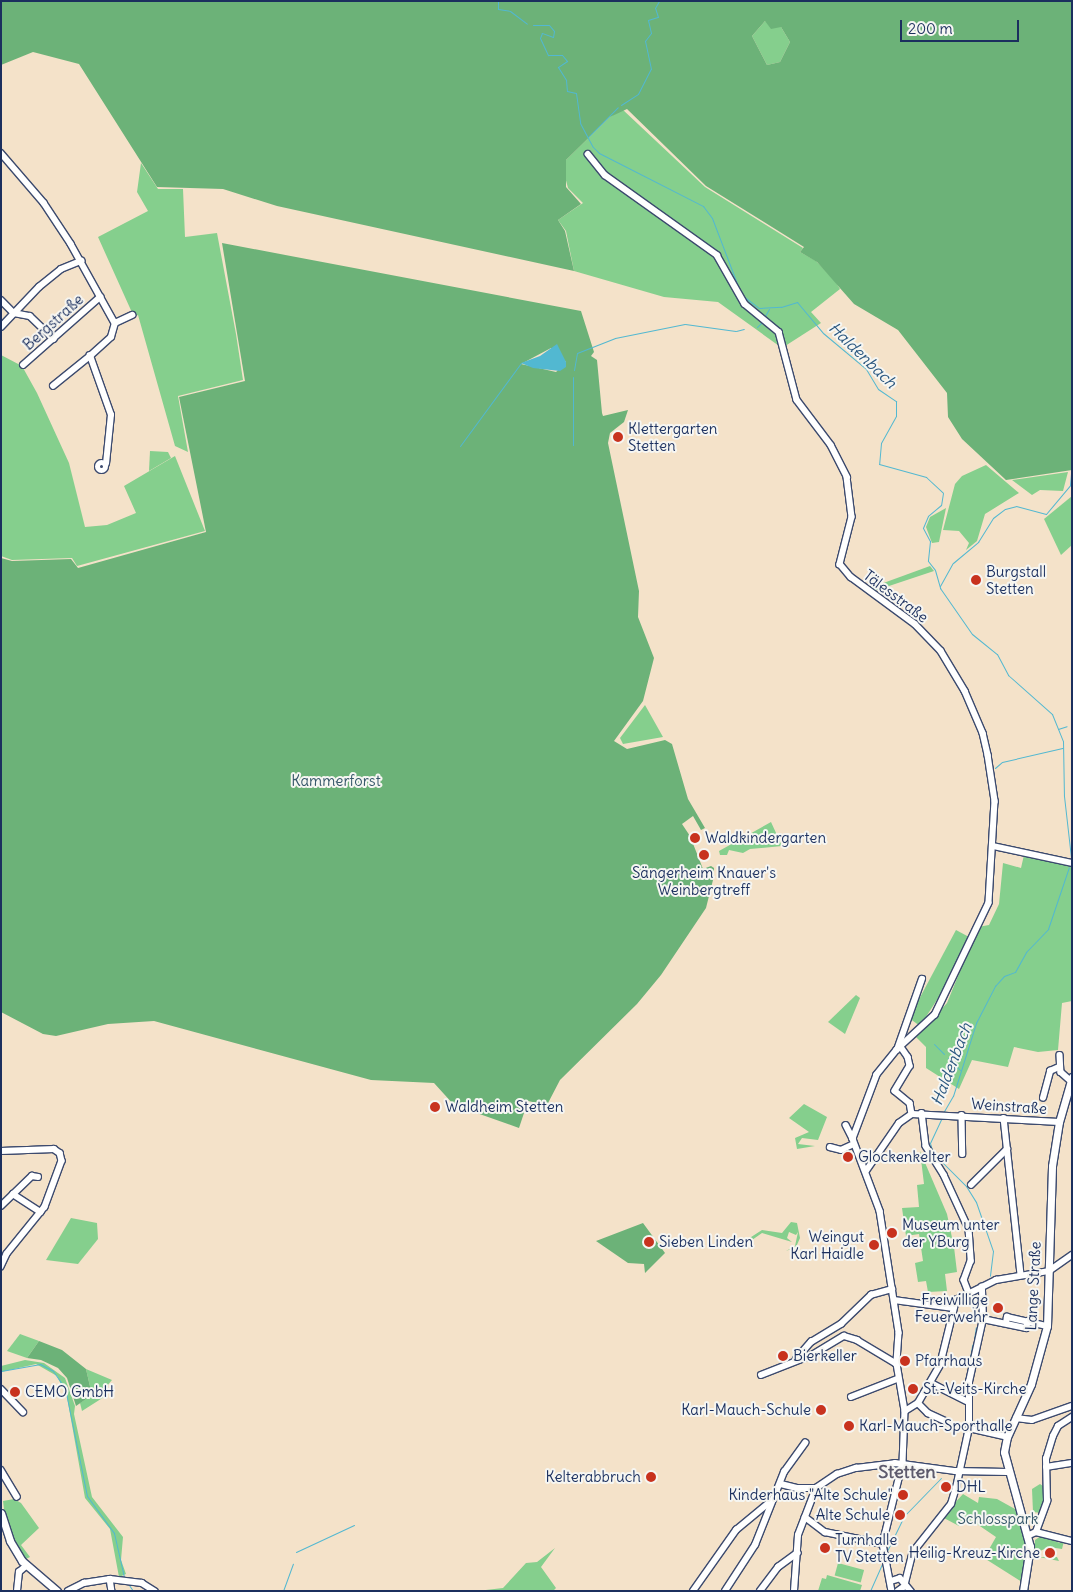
<!DOCTYPE html>
<meta charset="utf-8">
<style>
body{margin:0}
#map{position:relative;width:1073px;height:1592px;overflow:hidden;background:#f4e2c9;font-family:Delius,sans-serif}
div>[style]{position:absolute}
.green>*{inset:0;background:#85cf8d;transform-origin:0 0}
.forest>*{inset:0;background:#6cb278}
.water>*{inset:0;background:#52b8d1}
.stream>*{height:1px;margin:-0.5px;padding:0 0.5px;transform-origin:0.5px;border-radius:0.5px;background:#52b8d1}
.roads{filter:drop-shadow(1px 0 #3c4a6e) drop-shadow(-1px 0 #3c4a6e) drop-shadow(0 1px #3c4a6e) drop-shadow(0 -1px #3c4a6e)}
.minor>*{height:5.5px;margin:-2.75px;padding:0 2.75px;transform-origin:2.75px;border-radius:2.75px;background:#fff}
.minor>.ring{margin:-2.75px;padding:0;box-sizing:content-box;background:none;border:5.5px solid #fff;border-radius:50%}
.major>*{height:7px;margin:-3.5px;padding:0 3.5px;transform-origin:3.5px;border-radius:3.5px;background:#fff}
.dots>*{width:14px;height:14px;translate:-50% -50%;box-sizing:border-box;border:2px solid #f6f6f2;border-radius:50%}
span{translate:-50% -50%;white-space:nowrap;text-align:center;line-height:1.15;-webkit-text-stroke:4px #f6f6f2;paint-order:stroke}
.street-label{font-size:15px;color:#1b2f5e}
.poi-label{font-size:15px;color:#1b2f5e}
.left{translate:0 -50%;text-align:left}
.right{translate:-100% -50%;text-align:right}
.park-label{font-size:15px;color:#36576a}
.water-label{font-size:16px;color:#2c5880;font-style:italic}
.quarter-label{font-size:18px;color:#5d5b6d;font-weight:700}
.frame{position:absolute;inset:0;border:2px solid #1b2f5e;pointer-events:none}
.scale{position:absolute;left:900px;top:20px;width:119px;height:22px;box-sizing:border-box;border:2px solid #1b2f5e;border-top:0;padding-left:6px;font-size:15px;line-height:18px;white-space:nowrap;color:#1b2f5e;-webkit-text-stroke:4px #f6f6f2;paint-order:stroke}
</style>
<div id="map">
<div class="green">
<div style="clip-path:polygon(765px 21px,781px 27px,790px 42px,780px 62px,767px 65px,752px 36px)"></div>
<div style="clip-path:polygon(622px 109px,705px 187px,803px 248px,800px 252px,816px 261px,835px 281px,840px 289px,811px 312px,821px 323px,782px 348px,718px 302px,664px 297px,574px 271px,566px 231px,558px 220px,583px 203px,568px 188px,564px 173px,566px 160px,610px 117px)"></div>
<div style="clip-path:polygon(141px 163px,158px 189px,183px 189px,185px 237px,217px 233px,236px 334px,243px 380px,178px 396px,188px 452px,175px 446px,138px 315px,134px 317px,98px 237px,148px 211px,137px 192px)"></div>
<div style="clip-path:polygon(1px 355px,22px 366px,37px 393px,69px 463px,85px 527px,107px 525px,136px 513px,124px 486px,175px 456px,205px 531px,77px 566px,72px 558px,12px 560px,1px 556px)"></div>
<div style="clip-path:polygon(150px 451px,168px 452px,171px 458px,149px 471px)"></div>
<div style="clip-path:polygon(986px 465px,1019px 493px,985px 514px,977px 541px,966px 550px,969px 543px,959px 531px,943px 530px,955px 484px,962px 476px)"></div>
<div style="clip-path:polygon(1068px 472px,1063px 491px,1040px 490px,1032px 495px,1012px 480px)"></div>
<div style="clip-path:polygon(1072px 496px,1072px 545px,1061px 555px,1044px 519px)"></div>
<div style="clip-path:polygon(946px 508px,939px 542px,932px 543px,926px 527px,930px 517px)"></div>
<div style="clip-path:polygon(930px 566px,934px 571px,871px 592px,867px 589px)"></div>
<div style="clip-path:polygon(645px 705px,663px 737px,623px 744px,620px 738px)"></div>
<div style="clip-path:polygon(771px 822px,782px 846px,750px 849px,743px 853px,729px 850px,727px 855px,720px 855px,719px 851px)"></div>
<div style="clip-path:polygon(1024px 855px,1072px 865px,1072px 1001px,1062px 1003px,1058px 1050px,1038px 1052px,1014px 1047px,1008px 1067px,972px 1060px,959px 1089px,926px 1068px,926px 1047px,916px 1037px,947px 1003px,978px 927px,989px 925px,999px 904px,1003px 863px,1021px 868px)"></div>
<div style="clip-path:polygon(956px 930px,969px 937px,944px 989px,920px 1026px,909px 1018px)"></div>
<div style="clip-path:polygon(856px 995px,860px 998px,845px 1034px,828px 1022px)"></div>
<div style="clip-path:polygon(804px 1104px,827px 1117px,818px 1140px,802px 1138px,798px 1144px,815px 1146px,797px 1149px,795px 1138px,809px 1132px,789px 1118px)"></div>
<div style="clip-path:polygon(920px 1151px,947px 1214px,954px 1247px,957px 1272px,945px 1274px,947px 1291px,928px 1292px,926px 1281px,918px 1282px,915px 1263px,923px 1261px,919px 1234px,906px 1236px,902px 1208px,919px 1207px,917px 1185px,924px 1184px)"></div>
<div style="clip-path:polygon(71px 1218px,97px 1223px,98px 1239px,78px 1264px,46px 1260px)"></div>
<div style="clip-path:polygon(791px 1222px,797px 1223px,800px 1238px,796px 1247px,786px 1251px,795px 1246px,798px 1232px,796px 1235px,789px 1232px,787px 1238px,792px 1242px,762px 1233px,752px 1240px,748px 1239px,762px 1230px,782px 1233px)"></div>
<div style="clip-path:polygon(20px 1334px,39px 1341px,27px 1358px,7px 1351px)"></div>
<div style="clip-path:polygon(25px 1360px,44px 1363px,65px 1378px,75px 1406px,74px 1414px,92px 1497px,123px 1537px,121px 1560px,126px 1574px,119px 1577px,110px 1529px,85px 1498px,67px 1397px,57px 1376px,36px 1364px,1px 1372px,1px 1366px)"></div>
<div style="clip-path:polygon(86px 1369px,112px 1380px,101px 1393px,104px 1397px,82px 1411px,80px 1403px,92px 1395px)"></div>
<div style="clip-path:polygon(1040px 1484px,1046px 1488px,1041px 1513px,1033px 1512px,1032px 1489px)"></div>
<div style="clip-path:polygon(963px 1494px,978px 1503px,979px 1497px,997px 1499px,1015px 1509px,1026px 1544px,1022px 1582px,984px 1558px,996px 1537px,971px 1520px,967px 1524px,962px 1521px,959px 1526px,942px 1517px)"></div>
<div style="clip-path:polygon(14px 1499px,21px 1503px,39px 1528px,21px 1545px,30px 1557px,26px 1559px,14px 1541px,5px 1517px,3px 1501px)"></div>
<div style="clip-path:polygon(1041px 1536px,1060px 1543px,1064px 1541px,1062px 1549px,1049px 1547px,1040px 1551px,1039px 1557px,1057px 1557px,1059px 1561px,1034px 1556px,1035px 1540px)"></div>
<div style="clip-path:polygon(555px 1548px,541px 1567px,556px 1588px,553px 1591px,477px 1591px,503px 1588px,526px 1563px,537px 1562px)"></div>
<div style="left:838px;top:1563px;width:27px;height:13px;rotate:15deg"></div>
<div style="clip-path:polygon(827px 1575px,862px 1585px,860px 1591px,818px 1591px,822px 1578px,826px 1579px)"></div>
</div>
<div class="forest">
<div style="clip-path:polygon(evenodd,1px 1px,1072px 1px,1072px 470px,1006px 480px,962px 439px,948px 417px,947px 393px,898px 330px,854px 304px,817px 262px,800px 252px,804px 247px,706px 186px,627px 109px,610px 117px,566px 160px,566px 187px,581px 204px,558px 220px,565px 231px,574px 271px,277px 206px,223px 189px,157px 187px,79px 64px,33px 52px,1px 65px,1px 1px,765px 21px,771px 29px,781px 27px,790px 42px,780px 62px,767px 65px,752px 36px,765px 21px)"></div>
<div style="clip-path:polygon(evenodd,222px 243px,581px 311px,594px 352px,591px 356px,597px 360px,602px 413px,603px 416px,628px 410px,624px 422px,610px 433px,608px 443px,639px 591px,638px 617px,654px 658px,643px 701px,614px 741px,627px 749px,665px 740px,672px 744px,688px 799px,705px 828px,701px 830px,693px 816px,682px 824px,690px 836px,703px 869px,711px 866px,714px 868px,714px 876px,706px 908px,661px 975px,637px 1004px,560px 1080px,547px 1105px,528px 1101px,519px 1128px,454px 1105px,434px 1083px,371px 1080px,154px 1021px,108px 1024px,56px 1036px,43px 1034px,1px 1012px,1px 558px,12px 561px,71px 559px,78px 568px,206px 532px,179px 397px,245px 381px,222px 243px,551px 348px,566px 362px,556px 372px,521px 364px,551px 348px)"></div>
<div style="clip-path:polygon(643px 1223px,665px 1253px,645px 1273px,644px 1264px,628px 1263px,596px 1241px)"></div>
<div style="clip-path:polygon(39px 1341px,62px 1350px,86px 1369px,92px 1395px,76px 1406px,67px 1378px,58px 1368px,41px 1360px,27px 1358px)"></div>
</div>
<div class="water">
<div style="clip-path:polygon(557px 344px,566px 362px,566px 367px,560px 371px,533px 368px,521px 363px,540px 356px)"></div>
</div>
<div class="stream">
<div style="left:498px;top:1px;width:8px;rotate:90deg"></div>
<div style="left:498px;top:9px;width:12px;rotate:9deg"></div>
<div style="left:510px;top:11px;width:21px;rotate:37deg"></div>
<div style="left:533px;top:25px;width:16px"></div>
<div style="left:549px;top:25px;width:8px;rotate:50deg"></div>
<div style="left:554px;top:31px;width:6px;rotate:99deg"></div>
<div style="left:553px;top:37px;width:12px;rotate:-160deg"></div>
<div style="left:542px;top:33px;width:5px;rotate:112deg"></div>
<div style="left:540px;top:38px;width:19px;rotate:65deg"></div>
<div style="left:548px;top:55px;width:14px"></div>
<div style="left:562px;top:55px;width:8px;rotate:50deg"></div>
<div style="left:567px;top:61px;width:11px;rotate:146deg"></div>
<div style="left:558px;top:67px;width:15px;rotate:58deg"></div>
<div style="left:566px;top:80px;width:11px;rotate:85deg"></div>
<div style="left:567px;top:91px;width:9px;rotate:13deg"></div>
<div style="left:576px;top:93px;width:30px;rotate:82deg"></div>
<div style="left:580px;top:123px;width:27px;rotate:62deg"></div>
<div style="left:593px;top:147px;width:8px;rotate:45deg"></div>
<div style="left:599px;top:153px;width:117px;rotate:27deg"></div>
<div style="left:703px;top:206px;width:15px;rotate:53deg"></div>
<div style="left:712px;top:218px;width:73px;rotate:69.1deg"></div>
<div style="left:621px;top:105px;width:20px;rotate:-33deg"></div>
<div style="left:638px;top:94px;width:28px;rotate:-63deg"></div>
<div style="left:651px;top:69px;width:29px;rotate:-102deg"></div>
<div style="left:645px;top:41px;width:10px;rotate:-53deg"></div>
<div style="left:651px;top:33px;width:13px;rotate:-103deg"></div>
<div style="left:648px;top:20px;width:10px;rotate:-17deg"></div>
<div style="left:658px;top:17px;width:9px;rotate:-108deg"></div>
<div style="left:655px;top:8px;width:8px;rotate:-60deg"></div>
<div style="left:588px;top:137px;width:42px;rotate:-45deg"></div>
<div style="left:743px;top:296px;width:20px;rotate:37deg"></div>
<div style="left:759px;top:308px;width:22px;rotate:-3deg"></div>
<div style="left:781px;top:307px;width:17px;rotate:-17deg"></div>
<div style="left:797px;top:302px;width:40px;rotate:50deg"></div>
<div style="left:823px;top:333px;width:56px;rotate:39.9deg"></div>
<div style="left:866px;top:369px;width:23px;rotate:59deg"></div>
<div style="left:878px;top:389px;width:22px;rotate:34deg"></div>
<div style="left:896px;top:401px;width:15px;rotate:90deg"></div>
<div style="left:896px;top:416px;width:31px;rotate:119deg"></div>
<div style="left:881px;top:443px;width:21px;rotate:95deg"></div>
<div style="left:879px;top:464px;width:49px;rotate:15.5deg"></div>
<div style="left:926px;top:477px;width:23px;rotate:43deg"></div>
<div style="left:943px;top:493px;width:12px;rotate:99deg"></div>
<div style="left:941px;top:505px;width:17px;rotate:140deg"></div>
<div style="left:928px;top:516px;width:13px;rotate:113deg"></div>
<div style="left:923px;top:528px;width:15px;rotate:62deg"></div>
<div style="left:930px;top:541px;width:20px;rotate:96deg"></div>
<div style="left:928px;top:561px;width:11px;rotate:52deg"></div>
<div style="left:935px;top:570px;width:19px;rotate:74deg"></div>
<div style="left:940px;top:588px;width:56px;rotate:55.2deg"></div>
<div style="left:972px;top:634px;width:32px;rotate:39deg"></div>
<div style="left:997px;top:654px;width:24px;rotate:62deg"></div>
<div style="left:1008px;top:675px;width:59px;rotate:41.6deg"></div>
<div style="left:1052px;top:714px;width:29px;rotate:68deg"></div>
<div style="left:1063px;top:741px;width:55px;rotate:89deg"></div>
<div style="left:1064px;top:796px;width:61px;rotate:83.5deg"></div>
<div style="left:765px;top:316px;width:8px;rotate:-60deg"></div>
<div style="left:757px;top:327px;width:7px;rotate:-45deg"></div>
<div style="left:574px;top:370px;width:17px;rotate:-80deg"></div>
<div style="left:577px;top:353px;width:41px;rotate:-21.5deg"></div>
<div style="left:615px;top:338px;width:71px;rotate:-11.3deg"></div>
<div style="left:685px;top:324px;width:51px;rotate:7.8deg"></div>
<div style="left:736px;top:331px;width:8px;rotate:-14deg"></div>
<div style="left:573px;top:445px;width:68px;rotate:-90deg"></div>
<div style="left:460px;top:446px;width:103px;rotate:-53.7deg"></div>
<div style="left:940px;top:586px;width:26px;rotate:-61deg"></div>
<div style="left:953px;top:563px;width:33px;rotate:-40deg"></div>
<div style="left:978px;top:542px;width:28px;rotate:-58deg"></div>
<div style="left:993px;top:518px;width:15px;rotate:-37deg"></div>
<div style="left:1005px;top:509px;width:11px;rotate:-15deg"></div>
<div style="left:1016px;top:506px;width:31px;rotate:15deg"></div>
<div style="left:1046px;top:514px;width:38px;rotate:-50deg"></div>
<div style="left:1070px;top:485px;width:21px;rotate:-85deg"></div>
<div style="left:1071px;top:725px;width:1px;rotate:-45deg"></div>
<div style="left:1058px;top:729px;width:9px;rotate:-18deg"></div>
<div style="left:995px;top:768px;width:9px;rotate:-41deg"></div>
<div style="left:1002px;top:762px;width:62px;rotate:-13.1deg"></div>
<div style="left:934px;top:1044px;width:14px;rotate:45deg"></div>
<div style="left:948px;top:1058px;width:17px;rotate:45deg"></div>
<div style="left:943px;top:1113px;width:20px;rotate:-60deg"></div>
<div style="left:953px;top:1096px;width:77px;rotate:-72.5deg"></div>
<div style="left:976px;top:1023px;width:42px;rotate:-62.8deg"></div>
<div style="left:995px;top:986px;width:13px;rotate:-48deg"></div>
<div style="left:1004px;top:976px;width:12px;rotate:-20deg"></div>
<div style="left:1015px;top:972px;width:23px;rotate:-61deg"></div>
<div style="left:1026px;top:952px;width:32px;rotate:-46deg"></div>
<div style="left:1048px;top:929px;width:65px;rotate:-71.3deg"></div>
<div style="left:932px;top:1150px;width:7px;rotate:-106deg"></div>
<div style="left:930px;top:1143px;width:26px;rotate:-65deg"></div>
<div style="left:935px;top:1155px;width:44px;rotate:45deg"></div>
<div style="left:966px;top:1186px;width:19px;rotate:58deg"></div>
<div style="left:976px;top:1202px;width:52px;rotate:70.9deg"></div>
<div style="left:993px;top:1251px;width:25px;rotate:97deg"></div>
<div style="left:974px;top:1339px;width:12px;rotate:-81deg"></div>
<div style="left:1px;top:1371px;width:40px;rotate:-10deg"></div>
<div style="left:40px;top:1364px;width:15px;rotate:28deg"></div>
<div style="left:53px;top:1371px;width:21px;rotate:55deg"></div>
<div style="left:65px;top:1388px;width:110px;rotate:78.5deg"></div>
<div style="left:87px;top:1496px;width:46px;rotate:53.9deg"></div>
<div style="left:114px;top:1533px;width:45px;rotate:77.2deg"></div>
<div style="left:966px;top:1380px;width:36px;rotate:-80deg"></div>
<div style="left:887px;top:1551px;width:39px;rotate:-64deg"></div>
<div style="left:904px;top:1516px;width:53px;rotate:-45.8deg"></div>
<div style="left:296px;top:1552px;width:64px;rotate:-25deg"></div>
<div style="left:129px;top:1585px;width:7px;rotate:56deg"></div>
<div style="left:283px;top:1591px;width:29px;rotate:-70deg"></div>
<div style="left:870px;top:1591px;width:35px;rotate:-66deg"></div>
</div>
<div class="roads">
<div class="minor">
<div style="left:1px;top:153px;width:66px;rotate:49.3deg"></div>
<div style="left:44px;top:203px;width:49px;rotate:56.6deg"></div>
<div style="left:71px;top:244px;width:90px;rotate:60.9deg"></div>
<div style="left:588px;top:154px;width:27px;rotate:51deg"></div>
<div style="left:605px;top:175px;width:138px;rotate:35.5deg"></div>
<div style="left:717px;top:255px;width:56px;rotate:60.3deg"></div>
<div style="left:745px;top:304px;width:44px;rotate:39.5deg"></div>
<div style="left:779px;top:332px;width:70px;rotate:75.2deg"></div>
<div style="left:797px;top:400px;width:56px;rotate:52.9deg"></div>
<div style="left:831px;top:445px;width:36px;rotate:63deg"></div>
<div style="left:847px;top:477px;width:40px;rotate:82.9deg"></div>
<div style="left:852px;top:517px;width:49px;rotate:104.3deg"></div>
<div style="left:840px;top:564px;width:17px;rotate:50deg"></div>
<div style="left:851px;top:577px;width:79px;rotate:36.3deg"></div>
<div style="left:915px;top:624px;width:37px;rotate:46deg"></div>
<div style="left:941px;top:651px;width:47px;rotate:59deg"></div>
<div style="left:965px;top:691px;width:46px;rotate:66.8deg"></div>
<div style="left:983px;top:733px;width:23px;rotate:77deg"></div>
<div style="left:988px;top:755px;width:47px;rotate:81.3deg"></div>
<div style="left:995px;top:801px;width:102px;rotate:93.4deg"></div>
<div style="left:989px;top:903px;width:124px;rotate:115.7deg"></div>
<div style="left:935px;top:1015px;width:52px;rotate:137.4deg"></div>
<div style="left:897px;top:1050px;width:32px;rotate:129deg"></div>
<div style="left:877px;top:1075px;width:68px;rotate:110.6deg"></div>
<div style="left:853px;top:1139px;width:77px;rotate:69.4deg"></div>
<div style="left:880px;top:1211px;width:123px;rotate:81.1deg"></div>
<div style="left:899px;top:1333px;width:31px;rotate:94deg"></div>
<div style="left:897px;top:1364px;width:48px;rotate:80.3deg"></div>
<div style="left:905px;top:1411px;width:52px;rotate:92.2deg"></div>
<div style="left:903px;top:1463px;width:83px;rotate:103.9deg"></div>
<div style="left:883px;top:1544px;width:48px;rotate:79.2deg"></div>
<div style="left:1px;top:300px;width:18px;rotate:45deg"></div>
<div style="left:14px;top:313px;width:16px;rotate:11deg"></div>
<div style="left:30px;top:316px;width:33px;rotate:44deg"></div>
<div style="left:115px;top:323px;width:19px;rotate:-25deg"></div>
<div style="left:1px;top:327px;width:55px;rotate:-46.5deg"></div>
<div style="left:39px;top:287px;width:28px;rotate:-39deg"></div>
<div style="left:61px;top:269px;width:22px;rotate:-22deg"></div>
<div style="left:23px;top:365px;width:103px;rotate:-41.4deg"></div>
<div style="left:53px;top:386px;width:48px;rotate:-39deg"></div>
<div class="ring" style="left:97.5px;top:462.5px;width:3.5px;height:3.5px"></div>
<div style="left:106px;top:464px;width:49px;rotate:-84.2deg"></div>
<div style="left:111px;top:415px;width:63px;rotate:-109.6deg"></div>
<div style="left:90px;top:356px;width:28px;rotate:-42deg"></div>
<div style="left:111px;top:337px;width:15px;rotate:-74deg"></div>
<div style="left:993px;top:846px;width:81px;rotate:12.1deg"></div>
<div style="left:901px;top:1047px;width:12px;rotate:55deg"></div>
<div style="left:908px;top:1057px;width:9px;rotate:77deg"></div>
<div style="left:910px;top:1066px;width:29px;rotate:121deg"></div>
<div style="left:895px;top:1091px;width:19px;rotate:39deg"></div>
<div style="left:910px;top:1103px;width:11px;rotate:80deg"></div>
<div style="left:897px;top:1050px;width:75px;rotate:-70.6deg"></div>
<div style="left:1060px;top:1055px;width:17px;rotate:87deg"></div>
<div style="left:1061px;top:1072px;width:12px;rotate:42deg"></div>
<div style="left:1043px;top:1098px;width:28px;rotate:-75deg"></div>
<div style="left:1050px;top:1071px;width:10px;rotate:-24deg"></div>
<div style="left:922px;top:1113px;width:33px;rotate:83deg"></div>
<div style="left:926px;top:1146px;width:34px;rotate:58deg"></div>
<div style="left:944px;top:1175px;width:60px;rotate:65.2deg"></div>
<div style="left:969px;top:1229px;width:32px;rotate:86deg"></div>
<div style="left:971px;top:1261px;width:20px;rotate:110deg"></div>
<div style="left:964px;top:1280px;width:14px;rotate:69deg"></div>
<div style="left:962px;top:1115px;width:39px;rotate:89deg"></div>
<div style="left:1004px;top:1118px;width:158px;rotate:83.8deg"></div>
<div style="left:846px;top:1125px;width:16px;rotate:63deg"></div>
<div style="left:830px;top:1147px;width:11px;rotate:15deg"></div>
<div style="left:841px;top:1150px;width:14px;rotate:-25deg"></div>
<div style="left:1px;top:1151px;width:53px;rotate:-2.2deg"></div>
<div style="left:54px;top:1149px;width:7px;rotate:34deg"></div>
<div style="left:60px;top:1153px;width:8px;rotate:76deg"></div>
<div style="left:62px;top:1161px;width:49px;rotate:110.3deg"></div>
<div style="left:45px;top:1207px;width:60px;rotate:129deg"></div>
<div style="left:7px;top:1254px;width:14px;rotate:115deg"></div>
<div style="left:866px;top:1171px;width:58px;rotate:-55.5deg"></div>
<div style="left:899px;top:1123px;width:16px;rotate:-35deg"></div>
<div style="left:912px;top:1114px;width:147px;rotate:3.1deg"></div>
<div style="left:971px;top:1185px;width:51px;rotate:-45deg"></div>
<div style="left:13px;top:1194px;width:33px;rotate:33deg"></div>
<div style="left:1px;top:1206px;width:43px;rotate:-44.1deg"></div>
<div style="left:32px;top:1176px;width:6px;rotate:9deg"></div>
<div style="left:894px;top:1300px;width:60px;rotate:7.7deg"></div>
<div style="left:983px;top:1319px;width:44px;rotate:11.8deg"></div>
<div style="left:1026px;top:1328px;width:7px;rotate:-74deg"></div>
<div style="left:1006px;top:1323px;width:6px;rotate:-81deg"></div>
<div style="left:1007px;top:1317px;width:41px;rotate:12.7deg"></div>
<div style="left:796px;top:1359px;width:23px;rotate:-49deg"></div>
<div style="left:811px;top:1342px;width:35px;rotate:-31deg"></div>
<div style="left:841px;top:1324px;width:42px;rotate:-44deg"></div>
<div style="left:871px;top:1295px;width:22px;rotate:-16deg"></div>
<div style="left:761px;top:1375px;width:55px;rotate:-21.4deg"></div>
<div style="left:812px;top:1355px;width:37px;rotate:-31deg"></div>
<div style="left:844px;top:1336px;width:14px;rotate:17deg"></div>
<div style="left:857px;top:1340px;width:47px;rotate:31deg"></div>
<div style="left:933px;top:1384px;width:38px;rotate:27deg"></div>
<div style="left:1px;top:1389px;width:32px;rotate:46deg"></div>
<div style="left:851px;top:1397px;width:49px;rotate:-21.4deg"></div>
<div style="left:918px;top:1403px;width:14px;rotate:45deg"></div>
<div style="left:928px;top:1413px;width:21px;rotate:25deg"></div>
<div style="left:905px;top:1411px;width:15px;rotate:-32deg"></div>
<div style="left:918px;top:1403px;width:44px;rotate:-59.9deg"></div>
<div style="left:940px;top:1365px;width:67px;rotate:-76.2deg"></div>
<div style="left:956px;top:1300px;width:45px;rotate:-26.6deg"></div>
<div style="left:996px;top:1280px;width:54px;rotate:-9.6deg"></div>
<div style="left:1049px;top:1271px;width:28px;rotate:-35deg"></div>
<div style="left:1016px;top:1418px;width:16px;rotate:7deg"></div>
<div style="left:1032px;top:1420px;width:42px;rotate:-19.3deg"></div>
<div style="left:969px;top:1428px;width:39px;rotate:13deg"></div>
<div style="left:1046px;top:1467px;width:26px;rotate:-9deg"></div>
<div style="left:1px;top:1470px;width:31px;rotate:59deg"></div>
<div style="left:781px;top:1484px;width:16px;rotate:14deg"></div>
<div style="left:797px;top:1488px;width:19px"></div>
<div style="left:816px;top:1488px;width:25px;rotate:-34deg"></div>
<div style="left:837px;top:1474px;width:20px;rotate:-18deg"></div>
<div style="left:856px;top:1468px;width:39px;rotate:-7deg"></div>
<div style="left:895px;top:1463px;width:61px;rotate:7.6deg"></div>
<div style="left:955px;top:1471px;width:52px;rotate:1.1deg"></div>
<div style="left:805px;top:1517px;width:25px;rotate:37deg"></div>
<div style="left:825px;top:1532px;width:59px;rotate:11.7deg"></div>
<div style="left:1036px;top:1532px;width:33px;rotate:-70deg"></div>
<div style="left:1047px;top:1501px;width:42px;rotate:-91.4deg"></div>
<div style="left:1046px;top:1459px;width:24px;rotate:-73deg"></div>
<div style="left:1053px;top:1436px;width:11px;rotate:-63deg"></div>
<div style="left:1058px;top:1426px;width:17px;rotate:-33deg"></div>
<div style="left:1027px;top:1536px;width:10px;rotate:-24deg"></div>
<div style="left:1036px;top:1532px;width:37px;rotate:14deg"></div>
<div style="left:110px;top:1579px;width:12px;rotate:81deg"></div>
<div style="left:891px;top:1581px;width:9px;rotate:-18deg"></div>
<div style="left:900px;top:1578px;width:17px;rotate:50deg"></div>
<div style="left:905px;top:1583px;width:32px;rotate:-76deg"></div>
<div style="left:913px;top:1552px;width:61px;rotate:-51.6deg"></div>
<div style="left:951px;top:1504px;width:17px;rotate:-73deg"></div>
<div style="left:956px;top:1488px;width:61px;rotate:-77.8deg"></div>
<div style="left:969px;top:1428px;width:46px;rotate:-90deg"></div>
<div style="left:969px;top:1382px;width:65px;rotate:-77.5deg"></div>
<div style="left:983px;top:1319px;width:32px;rotate:-92deg"></div>
<div style="left:17px;top:1591px;width:19px;rotate:-84deg"></div>
<div style="left:19px;top:1572px;width:9px;rotate:-41deg"></div>
<div style="left:68px;top:1591px;width:18px;rotate:-27deg"></div>
<div style="left:84px;top:1583px;width:26px;rotate:-9deg"></div>
<div style="left:110px;top:1579px;width:32px;rotate:7deg"></div>
<div style="left:142px;top:1583px;width:15px;rotate:32deg"></div>
<div style="left:693px;top:1591px;width:75px;rotate:-54.8deg"></div>
<div style="left:736px;top:1530px;width:45px;rotate:-39.6deg"></div>
<div style="left:725px;top:1591px;width:55px;rotate:-56.9deg"></div>
<div style="left:755px;top:1545px;width:79px;rotate:-68.3deg"></div>
<div style="left:784px;top:1472px;width:36px;rotate:-54deg"></div>
<div style="left:760px;top:1591px;width:30px;rotate:-53deg"></div>
<div style="left:778px;top:1567px;width:24px;rotate:-36deg"></div>
<div style="left:794px;top:1591px;width:56px;rotate:-85.9deg"></div>
<div style="left:798px;top:1535px;width:50px;rotate:-69deg"></div>
<div style="left:898px;top:1591px;width:9px;rotate:-36deg"></div>
</div>
<div class="major">
<div style="left:1px;top:1513px;width:29px;rotate:72deg"></div>
<div style="left:10px;top:1541px;width:23px;rotate:59deg"></div>
<div style="left:22px;top:1561px;width:46px;rotate:40.6deg"></div>
<div style="left:1023px;top:1591px;width:45px;rotate:-81deg"></div>
<div style="left:1030px;top:1547px;width:98px;rotate:-105.3deg"></div>
<div style="left:1004px;top:1452px;width:15px;rotate:-79deg"></div>
<div style="left:1007px;top:1437px;width:58px;rotate:-65.6deg"></div>
<div style="left:1031px;top:1384px;width:60px;rotate:-74.6deg"></div>
<div style="left:1047px;top:1326px;width:160px;rotate:-88.2deg"></div>
<div style="left:1052px;top:1166px;width:45px;rotate:-81deg"></div>
<div style="left:1059px;top:1122px;width:47px;rotate:-73.9deg"></div>
</div>
</div>
<div class="dots">
<div style="left:618px;top:437px;background:#c8321e"></div>
<div style="left:976px;top:580px;background:#c8321e"></div>
<div style="left:695px;top:838px;background:#c8321e"></div>
<div style="left:704px;top:855px;background:#c8321e"></div>
<div style="left:435px;top:1107px;background:#c8321e"></div>
<div style="left:848px;top:1157px;background:#c8321e"></div>
<div style="left:892px;top:1233px;background:#c8321e"></div>
<div style="left:649px;top:1242px;background:#c8321e"></div>
<div style="left:874px;top:1245px;background:#c8321e"></div>
<div style="left:998px;top:1308px;background:#c8321e"></div>
<div style="left:783px;top:1356px;background:#c8321e"></div>
<div style="left:905px;top:1361px;background:#c8321e"></div>
<div style="left:913px;top:1389px;background:#c8321e"></div>
<div style="left:15px;top:1392px;background:#c8321e"></div>
<div style="left:821px;top:1410px;background:#c8321e"></div>
<div style="left:849px;top:1426px;background:#c8321e"></div>
<div style="left:651px;top:1477px;background:#c8321e"></div>
<div style="left:946px;top:1487px;background:#c8321e"></div>
<div style="left:903px;top:1495px;background:#c8321e"></div>
<div style="left:900px;top:1515px;background:#c8321e"></div>
<div style="left:825px;top:1548px;background:#c8321e"></div>
<div style="left:1050px;top:1553px;background:#c8321e"></div>
</div>
<div class="street-label">
<span style="left:53px;top:322px;rotate:-42deg">Bergstraße</span>
<span style="left:896px;top:596px;rotate:37deg">Tälesstraße</span>
<span style="left:1009px;top:1106px;rotate:4deg">Weinstraße</span>
<span style="left:1033px;top:1286px;rotate:-87deg">Lange Straße</span>
</div>
<div class="poi-label">
<span class="left" style="left:628px;top:437px">Klettergarten<br>Stetten</span>
<span class="left" style="left:986px;top:580px">Burgstall<br>Stetten</span>
<span class="left" style="left:705px;top:838px">Waldkindergarten</span>
<span style="left:704px;top:881px">Sängerheim Knauer's<br>Weinbergtreff</span>
<span class="left" style="left:445px;top:1107px">Waldheim Stetten</span>
<span class="left" style="left:858px;top:1157px">Glockenkelter</span>
<span class="left" style="left:902px;top:1233px">Museum unter<br>der YBurg</span>
<span class="right" style="left:864px;top:1245px">Weingut<br>Karl Haidle</span>
<span class="left" style="left:659px;top:1242px">Sieben Linden</span>
<span class="right" style="left:988px;top:1308px">Freiwillige<br>Feuerwehr</span>
<span class="left" style="left:793px;top:1356px">Bierkeller</span>
<span class="left" style="left:915px;top:1361px">Pfarrhaus</span>
<span class="left" style="left:923px;top:1389px">St.-Veits-Kirche</span>
<span class="left" style="left:25px;top:1392px">CEMO GmbH</span>
<span class="right" style="left:811px;top:1410px">Karl-Mauch-Schule</span>
<span class="left" style="left:859px;top:1426px">Karl-Mauch-Sporthalle</span>
<span class="right" style="left:641px;top:1477px">Kelterabbruch</span>
<span class="left" style="left:956px;top:1487px">DHL</span>
<span class="right" style="left:893px;top:1495px">Kinderhaus "Alte Schule"</span>
<span class="right" style="left:890px;top:1515px">Alte Schule</span>
<span class="left" style="left:835px;top:1548px">Turnhalle<br>TV Stetten</span>
<span class="right" style="left:1040px;top:1553px">Heilig-Kreuz-Kirche</span>
</div>
<div class="park-label">
<span style="left:336px;top:781px">Kammerforst</span>
<span style="left:998px;top:1519px">Schlosspark</span>
</div>
<div class="water-label">
<span style="left:863px;top:355px;rotate:44deg">Haldenbach</span>
<span style="left:951px;top:1064px;rotate:-69deg">Haldenbach</span>
</div>
<div class="quarter-label">
<span style="left:907px;top:1472px">Stetten</span>
</div>
<div class="frame"></div>
<div class="scale">200 m</div>
</div>
